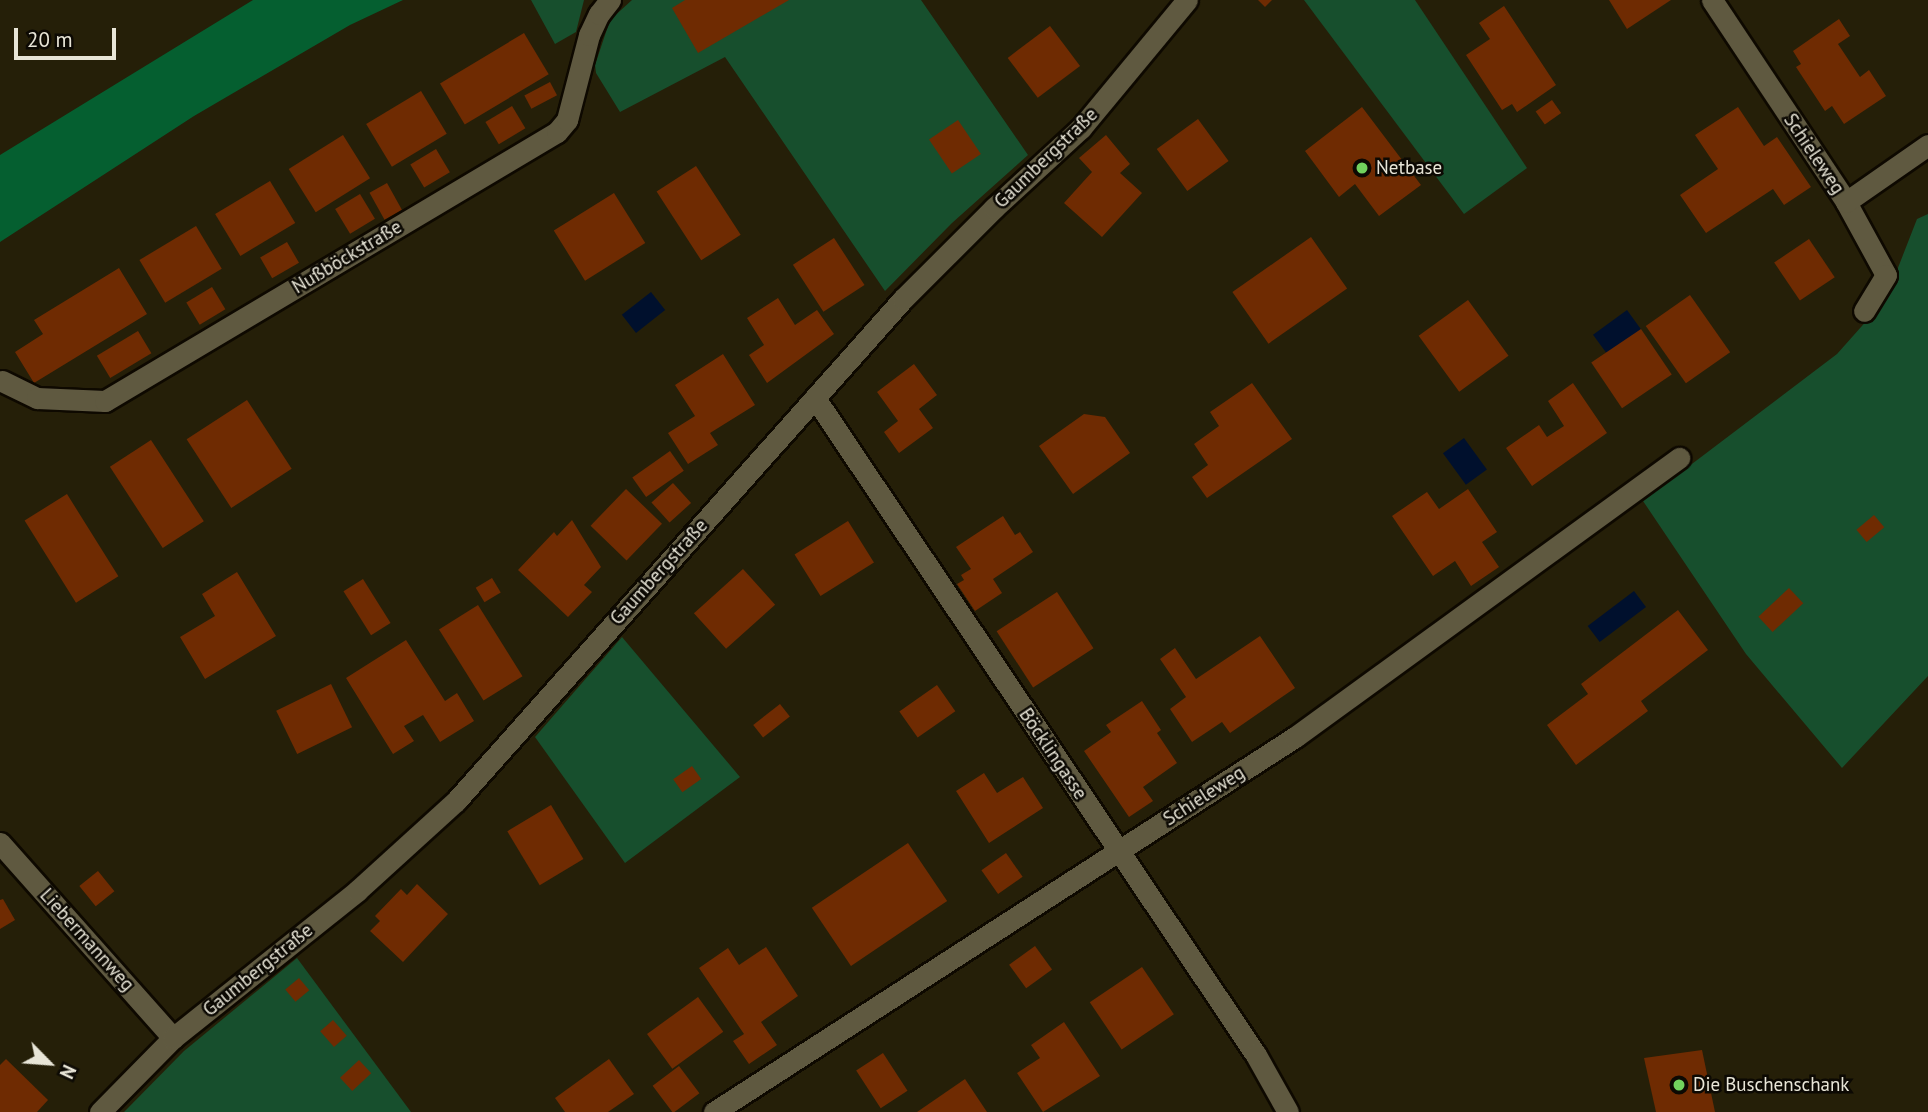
<!DOCTYPE html>
<meta charset="utf-8">
<style>
body{margin:0}
#map{position:relative;width:1928px;height:1112px;overflow:hidden;background:#251f08;font-family:"PT Sans",sans-serif}
div>[style]{position:absolute}
.green>*{inset:0;background:#174f2d}
.forest>*{inset:0;background:#055f30}
.water>*{inset:0;background:#00102d;transform-origin:0 0}
.building>*{inset:0;background:#6f2b02;transform-origin:0 0}
.roads{filter:drop-shadow(2px 0 #0e0900) drop-shadow(-2px 0 #0e0900) drop-shadow(0 2px #0e0900) drop-shadow(0 -2px #0e0900)}
.street>*{height:21px;margin:-10.5px;padding:0 10.5px;transform-origin:10.5px;border-radius:10.5px;background:#5f5940}
.dots>*{width:19px;height:19px;translate:-50% -50%;box-sizing:border-box;border:4px solid #0c0903;border-radius:50%}
span{translate:-50% -50%;white-space:nowrap;text-align:center;line-height:1.15;-webkit-text-stroke:5px #0c0903;paint-order:stroke}
.street-label{font-size:19px;color:#e8e5d7}
.poi-label{font-size:19px;color:#e8e5d7}
.left{translate:0 -50%;text-align:left}
.north{position:absolute;left:14px;top:1028px;width:70px;height:70px;-webkit-text-stroke:5px #0c0903;paint-order:stroke;rotate:115deg;font-size:19px;font-weight:700;line-height:28px;text-align:center;color:#e8e5d7}
.north::after{content:'';display:block;margin:auto;width:24px;height:32px;background:#e8e5d7;clip-path:polygon(50% 0,100% 100%,50% 72%,0 100%)}
.scale{position:absolute;left:14px;top:28px;width:102px;height:32px;box-sizing:border-box;border:4px solid #e8e5d7;border-top:0;padding-left:9px;font-size:21px;line-height:24px;white-space:nowrap;color:#e8e5d7;-webkit-text-stroke:5px #0c0903;paint-order:stroke}
</style>
<div id="map">
<div class="green">
<div style="clip-path:polygon(531px 0,584px 0,576px 32px,555px 44px)"></div>
<div style="clip-path:polygon(632px 0,921px 0,1028px 155px,952px 223px,885px 291px,725px 57px,620px 112px,596px 73px,595px 65px,610px 20px)"></div>
<div style="clip-path:polygon(1304px 0,1415px 0,1527px 168px,1464px 214px)"></div>
<div style="clip-path:polygon(1928px 214px,1928px 676px,1842px 768px,1746px 654px,1643px 501px,1837px 354px,1869px 318px,1894px 278px,1917px 219px)"></div>
<div style="clip-path:polygon(622px 637px,740px 777px,625px 863px,535px 737px)"></div>
<div style="clip-path:polygon(297px 958px,411px 1112px,124px 1112px,184px 1051px)"></div>
</div>
<div class="forest">
<div style="clip-path:polygon(253px 0,403px 0,350px 25px,194px 116px,0 242px,0 155px)"></div>
</div>
<div class="water">
<div style="left:651px;top:292px;width:23px;height:37px;rotate:52deg"></div>
<div style="left:1627px;top:310px;width:24px;height:42px;rotate:54deg"></div>
<div style="left:1464px;top:438px;width:39px;height:26px;rotate:54deg"></div>
<div style="left:1634px;top:591px;width:20px;height:58px;rotate:53deg"></div>
</div>
<div class="building">
<div style="clip-path:polygon(685px 0,789px 0,698px 53px,672px 8px)"></div>
<div style="clip-path:polygon(1258px 0,1272px 0,1265px 7px)"></div>
<div style="clip-path:polygon(1609px 0,1671px 0,1627px 29px)"></div>
<div style="clip-path:polygon(1504px 6px,1556px 85px,1517px 112px,1512px 104px,1502px 110px,1466px 55px,1490px 39px,1479px 23px)"></div>
<div style="clip-path:polygon(1839px 19px,1850px 36px,1838px 44px,1860px 77px,1869px 70px,1886px 96px,1844px 124px,1832px 106px,1825px 111px,1796px 67px,1801px 64px,1793px 51px)"></div>
<div style="left:1050px;top:26px;width:50px;height:53px;rotate:53deg"></div>
<div style="left:524px;top:33px;width:48px;height:98px;rotate:59deg"></div>
<div style="left:550px;top:82px;width:15px;height:29px;rotate:62deg"></div>
<div style="left:421px;top:91px;width:50px;height:64px;rotate:59deg"></div>
<div style="left:1552px;top:100px;width:16px;height:20px;rotate:55deg"></div>
<div style="left:512px;top:106px;width:26px;height:31px;rotate:59deg"></div>
<div style="clip-path:polygon(1362px 107px,1421px 185px,1379px 216px,1355px 184px,1339px 197px,1305px 151px)"></div>
<div style="clip-path:polygon(1738px 107px,1764px 146px,1777px 137px,1811px 187px,1784px 205px,1773px 189px,1706px 233px,1680px 195px,1718px 169px,1695px 135px)"></div>
<div style="left:1198px;top:119px;width:52px;height:51px;rotate:54deg"></div>
<div style="left:958px;top:120px;width:41px;height:35px;rotate:56deg"></div>
<div style="left:343px;top:135px;width:51px;height:64px;rotate:58deg"></div>
<div style="clip-path:polygon(1106px 135px,1130px 164px,1120px 173px,1142px 193px,1102px 237px,1064px 203px,1092px 172px,1079px 158px)"></div>
<div style="left:436px;top:149px;width:27px;height:30px;rotate:59deg"></div>
<div style="left:696px;top:166px;width:82px;height:47px;rotate:57deg"></div>
<div style="left:270px;top:181px;width:49px;height:64px;rotate:59deg"></div>
<div style="left:387px;top:183px;width:31px;height:20px;rotate:61deg"></div>
<div style="left:614px;top:193px;width:59px;height:71px;rotate:58deg"></div>
<div style="left:360px;top:194px;width:29px;height:29px;rotate:59deg"></div>
<div style="left:196px;top:226px;width:50px;height:66px;rotate:59deg"></div>
<div style="left:1311px;top:237px;width:63px;height:96px;rotate:55deg"></div>
<div style="left:834px;top:238px;width:56px;height:49px;rotate:57deg"></div>
<div style="left:1809px;top:239px;width:46px;height:42px;rotate:56deg"></div>
<div style="left:287px;top:242px;width:24px;height:31px;rotate:60deg"></div>
<div style="clip-path:polygon(119px 268px,147px 314px,34px 383px,15px 352px,43px 334px,34px 320px)"></div>
<div style="left:212px;top:287px;width:26px;height:30px;rotate:59deg"></div>
<div style="left:1690px;top:295px;width:70px;height:54px;rotate:55deg"></div>
<div style="clip-path:polygon(778px 298px,795px 325px,817px 310px,834px 334px,767px 383px,749px 355px,764px 345px,747px 318px)"></div>
<div style="left:1468px;top:300px;width:69px;height:61px;rotate:54deg"></div>
<div style="left:1641px;top:329px;width:55px;height:60px;rotate:56deg"></div>
<div style="left:138px;top:331px;width:26px;height:48px;rotate:59deg"></div>
<div style="clip-path:polygon(723px 354px,755px 405px,710px 433px,718px 445px,688px 464px,668px 433px,695px 416px,675px 385px)"></div>
<div style="clip-path:polygon(914px 364px,937px 395px,919px 409px,933px 428px,899px 453px,884px 432px,898px 421px,877px 392px)"></div>
<div style="clip-path:polygon(1252px 383px,1292px 439px,1207px 498px,1192px 477px,1208px 465px,1194px 444px,1219px 426px,1210px 412px)"></div>
<div style="clip-path:polygon(1573px 383px,1607px 433px,1532px 486px,1506px 448px,1539px 425px,1547px 437px,1564px 426px,1548px 401px)"></div>
<div style="left:247px;top:400px;width:82px;height:72px;rotate:57deg"></div>
<div style="clip-path:polygon(1084px 414px,1105px 417px,1130px 453px,1073px 494px,1039px 446px)"></div>
<div style="left:151px;top:440px;width:97px;height:49px;rotate:57deg"></div>
<div style="left:670px;top:451px;width:24px;height:46px;rotate:55deg"></div>
<div style="left:673px;top:483px;width:27px;height:29px;rotate:48deg"></div>
<div style="left:626px;top:489px;width:50px;height:51px;rotate:44deg"></div>
<div style="clip-path:polygon(1468px 489px,1497px 532px,1482px 542px,1499px 567px,1471px 586px,1455px 561px,1433px 576px,1392px 516px,1427px 492px,1439px 509px)"></div>
<div style="left:67px;top:494px;width:97px;height:50px;rotate:58deg"></div>
<div style="left:1874px;top:515px;width:16px;height:23px;rotate:50deg"></div>
<div style="clip-path:polygon(1003px 516px,1015px 535px,1020px 532px,1033px 552px,993px 579px,1002px 593px,975px 611px,957px 584px,964px 580px,961px 575px,971px 569px,956px 547px)"></div>
<div style="clip-path:polygon(572px 520px,601px 567px,584px 585px,592px 592px,568px 617px,518px 570px,554px 532px,557px 536px)"></div>
<div style="left:848px;top:521px;width:49px;height:63px;rotate:58deg"></div>
<div style="left:743px;top:569px;width:48px;height:66px;rotate:48deg"></div>
<div style="clip-path:polygon(237px 572px,276px 636px,205px 679px,180px 637px,215px 616px,202px 594px)"></div>
<div style="left:492px;top:578px;width:17px;height:19px;rotate:59deg"></div>
<div style="left:363px;top:579px;width:52px;height:23px;rotate:58deg"></div>
<div style="left:1789px;top:588px;width:21px;height:42px;rotate:47deg"></div>
<div style="left:1057px;top:592px;width:67px;height:72px;rotate:57deg"></div>
<div style="left:478px;top:605px;width:84px;height:46px;rotate:58deg"></div>
<div style="clip-path:polygon(1678px 610px,1708px 650px,1641px 701px,1648px 711px,1576px 765px,1547px 725px,1588px 694px,1581px 684px)"></div>
<div style="clip-path:polygon(1260px 636px,1295px 688px,1230px 733px,1222px 722px,1192px 742px,1170px 709px,1186px 697px,1160px 659px,1175px 648px,1196px 679px)"></div>
<div style="clip-path:polygon(406px 640px,445px 701px,457px 693px,474px 721px,440px 742px,423px 715px,404px 726px,414px 741px,393px 754px,346px 678px)"></div>
<div style="left:331px;top:684px;width:48px;height:61px;rotate:64deg"></div>
<div style="left:937px;top:685px;width:32px;height:46px;rotate:55deg"></div>
<div style="clip-path:polygon(1142px 701px,1161px 730px,1157px 733px,1177px 763px,1143px 787px,1153px 801px,1129px 817px,1084px 751px,1111px 732px,1106px 725px)"></div>
<div style="left:780px;top:704px;width:16px;height:34px;rotate:52deg"></div>
<div style="left:692px;top:766px;width:16px;height:23px;rotate:55deg"></div>
<div style="clip-path:polygon(984px 773px,997px 793px,1023px 777px,1043px 808px,989px 843px,956px 791px)"></div>
<div style="left:551px;top:805px;width:63px;height:51px;rotate:59deg"></div>
<div style="left:908px;top:843px;width:70px;height:116px;rotate:56deg"></div>
<div style="left:1006px;top:853px;width:29px;height:30px;rotate:55deg"></div>
<div style="left:98px;top:871px;width:26px;height:24px;rotate:51deg"></div>
<div style="clip-path:polygon(417px 884px,448px 914px,403px 962px,370px 931px,380px 921px,375px 916px,401px 889px,407px 895px)"></div>
<div style="clip-path:polygon(3px 899px,15px 920px,0 929px,0 900px)"></div>
<div style="left:1035px;top:946px;width:29px;height:32px;rotate:54deg"></div>
<div style="clip-path:polygon(766px 947px,798px 996px,761px 1022px,777px 1045px,749px 1064px,733px 1041px,744px 1034px,699px 968px,728px 948px,739px 965px)"></div>
<div style="left:1142px;top:967px;width:57px;height:63px;rotate:56deg"></div>
<div style="left:299px;top:978px;width:16px;height:18px;rotate:50deg"></div>
<div style="left:698px;top:997px;width:43px;height:63px;rotate:54deg"></div>
<div style="left:333px;top:1020px;width:21px;height:17px;rotate:49deg"></div>
<div style="clip-path:polygon(1064px 1022px,1100px 1076px,1043px 1112px,1017px 1073px,1040px 1058px,1031px 1045px)"></div>
<div style="clip-path:polygon(1702px 1050px,1715px 1112px,1656px 1112px,1644px 1058px)"></div>
<div style="left:883px;top:1053px;width:45px;height:32px;rotate:57deg"></div>
<div style="clip-path:polygon(6px 1059px,48px 1100px,37px 1112px,0 1112px,0 1065px)"></div>
<div style="clip-path:polygon(609px 1059px,634px 1094px,608px 1112px,565px 1112px,555px 1098px)"></div>
<div style="left:359px;top:1060px;width:18px;height:26px;rotate:47deg"></div>
<div style="left:679px;top:1066px;width:34px;height:33px;rotate:53deg"></div>
<div style="clip-path:polygon(965px 1079px,987px 1112px,917px 1112px)"></div>
</div>
<div class="roads">
<div class="street">
<div style="left:1712px;top:0;width:242px;rotate:56.4deg"></div>
<div style="left:1846px;top:202px;width:83px;rotate:61.3deg"></div>
<div style="left:1886px;top:275px;width:42px;rotate:121.4deg"></div>
<div style="left:1846px;top:202px;width:100px;rotate:-34.8deg"></div>
<div style="left:2px;top:381px;width:39px;rotate:26deg"></div>
<div style="left:37px;top:398px;width:68px;rotate:2.5deg"></div>
<div style="left:105px;top:401px;width:526px;rotate:-30.76deg"></div>
<div style="left:557px;top:132px;width:16px;rotate:-50deg"></div>
<div style="left:567px;top:120px;width:88px;rotate:-75.5deg"></div>
<div style="left:589px;top:35px;width:23px;rotate:-65deg"></div>
<div style="left:599px;top:14px;width:18px;rotate:-52deg"></div>
<div style="left:815px;top:398px;width:791px;rotate:56.13deg"></div>
<div style="left:1256px;top:1055px;width:65px;rotate:60.7deg"></div>
<div style="left:0;top:843px;width:261px;rotate:48.4deg"></div>
<div style="left:100px;top:1112px;width:104px;rotate:-45.4deg"></div>
<div style="left:173px;top:1038px;width:236px;rotate:-38.6deg"></div>
<div style="left:357px;top:891px;width:134px;rotate:-42.3deg"></div>
<div style="left:456px;top:801px;width:672px;rotate:-48.32deg"></div>
<div style="left:903px;top:299px;width:129px;rotate:-45deg"></div>
<div style="left:994px;top:208px;width:118px;rotate:-42.6deg"></div>
<div style="left:1081px;top:128px;width:166px;rotate:-50.4deg"></div>
<div style="left:714px;top:1112px;width:692px;rotate:-32.84deg"></div>
<div style="left:1295px;top:737px;width:475px;rotate:-36deg"></div>
</div>
</div>
<div class="dots">
<div style="left:1362px;top:168px;background:#72d25d"></div>
<div style="left:1679px;top:1085px;background:#72d25d"></div>
</div>
<div class="street-label">
<span style="left:1814px;top:154px;rotate:56deg">Schieleweg</span>
<span style="left:1046px;top:158px;rotate:-44deg">Gaumbergstraße</span>
<span style="left:347px;top:257px;rotate:-31deg">Nußböckstraße</span>
<span style="left:659px;top:572px;rotate:-48deg">Gaumbergstraße</span>
<span style="left:1053px;top:754px;rotate:56deg">Böcklingasse</span>
<span style="left:1204px;top:796px;rotate:-33deg">Schieleweg</span>
<span style="left:87px;top:940px;rotate:48deg">Liebermannweg</span>
<span style="left:258px;top:970px;rotate:-39deg">Gaumbergstraße</span>
</div>
<div class="poi-label">
<span class="left" style="left:1376px;top:168px">Netbase</span>
<span class="left" style="left:1693px;top:1085px">Die Buschenschank</span>
</div>
<div class="north">N</div>
<div class="scale">20 m</div>
</div>
